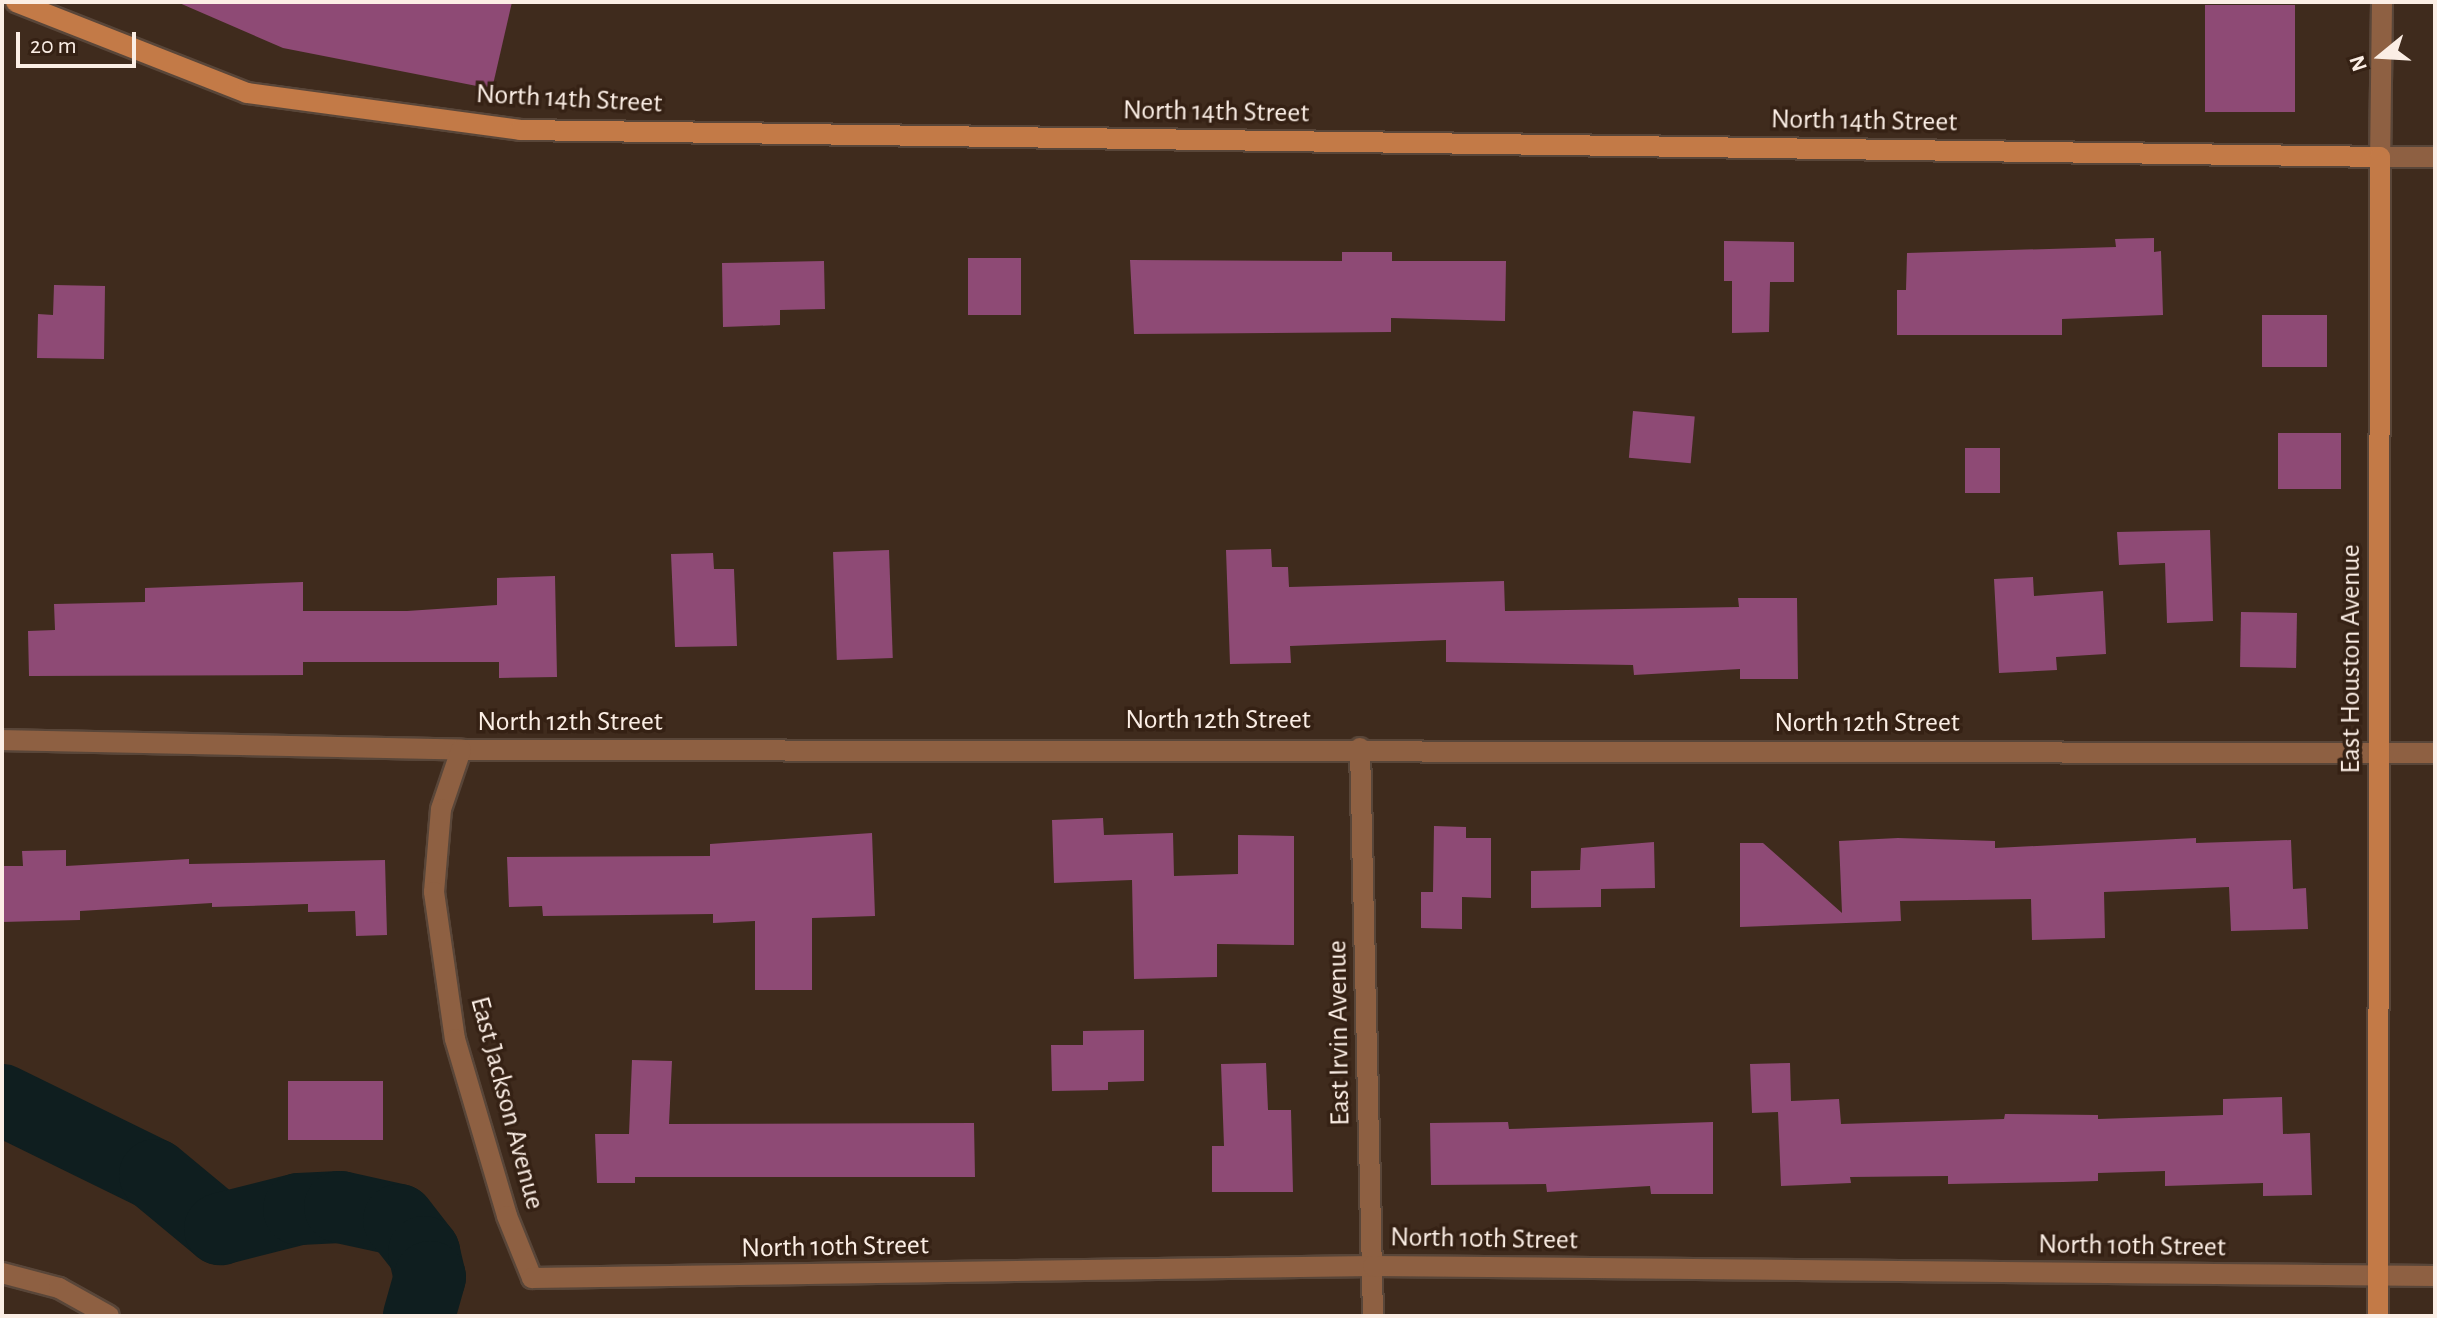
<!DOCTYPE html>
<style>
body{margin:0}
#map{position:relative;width:2437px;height:1318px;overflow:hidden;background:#3f2b1d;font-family:"Alegreya Sans",sans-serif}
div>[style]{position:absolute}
.river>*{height:72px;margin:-36px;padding:0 36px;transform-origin:36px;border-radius:36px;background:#0f1e1f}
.building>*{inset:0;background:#8e4a75;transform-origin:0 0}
.roads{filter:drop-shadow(2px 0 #594639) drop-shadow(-2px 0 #594639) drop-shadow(0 2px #594639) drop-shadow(0 -2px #594639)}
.street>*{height:20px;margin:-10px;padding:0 10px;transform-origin:10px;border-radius:10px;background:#8e6042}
.secondary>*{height:20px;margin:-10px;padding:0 10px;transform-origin:10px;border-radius:10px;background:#c37a47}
span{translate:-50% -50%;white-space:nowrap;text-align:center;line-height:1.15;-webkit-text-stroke:7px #352114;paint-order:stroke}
.street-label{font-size:28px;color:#fbeee5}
.frame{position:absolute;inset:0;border:4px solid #fbeee5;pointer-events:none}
.north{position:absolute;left:2341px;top:16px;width:80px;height:80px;-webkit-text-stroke:6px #352114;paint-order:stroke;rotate:252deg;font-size:22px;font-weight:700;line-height:32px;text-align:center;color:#fbeee5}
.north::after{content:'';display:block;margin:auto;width:28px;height:36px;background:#fbeee5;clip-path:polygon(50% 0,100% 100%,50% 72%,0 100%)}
.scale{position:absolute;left:16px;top:32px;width:120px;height:36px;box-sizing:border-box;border:4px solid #fbeee5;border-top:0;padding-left:10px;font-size:24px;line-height:28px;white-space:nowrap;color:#fbeee5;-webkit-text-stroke:6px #352114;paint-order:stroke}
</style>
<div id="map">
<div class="river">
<div style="left:2px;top:1100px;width:170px;rotate:26.1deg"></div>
<div style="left:155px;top:1175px;width:85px;rotate:39.7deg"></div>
<div style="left:220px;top:1229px;width:81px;rotate:-14.2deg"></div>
<div style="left:299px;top:1209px;width:41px;rotate:-2.8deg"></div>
<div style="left:340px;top:1207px;width:60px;rotate:12.4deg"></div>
<div style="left:399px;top:1220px;width:41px;rotate:52deg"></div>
<div style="left:424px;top:1252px;width:26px;rotate:77deg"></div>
<div style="left:430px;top:1277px;width:41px;rotate:105.8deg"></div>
</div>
<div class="building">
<div style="clip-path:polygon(177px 2px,512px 2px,492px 89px,283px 48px)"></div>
<div style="left:2205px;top:5px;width:90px;height:107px"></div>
<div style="clip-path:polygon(2154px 238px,2154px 252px,2161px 251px,2163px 315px,2062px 319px,2062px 335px,1897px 335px,1897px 290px,1906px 290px,1907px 253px,2116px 247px,2115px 239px)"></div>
<div style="clip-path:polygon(1724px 241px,1794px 242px,1794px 282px,1770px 282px,1769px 332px,1732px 333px,1732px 281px,1724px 281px)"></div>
<div style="clip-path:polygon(1342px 252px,1392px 252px,1392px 261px,1506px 261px,1505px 321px,1391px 318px,1391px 332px,1134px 334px,1130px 260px,1342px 261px)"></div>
<div style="left:968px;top:258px;width:53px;height:57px"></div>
<div style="clip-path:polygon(824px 261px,825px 309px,780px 310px,780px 325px,723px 327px,722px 263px)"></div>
<div style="clip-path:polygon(54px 285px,105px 286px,104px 359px,37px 358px,38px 314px,53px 315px)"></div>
<div style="left:2262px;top:315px;width:65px;height:52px"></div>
<div style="left:1633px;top:411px;width:62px;height:47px;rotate:5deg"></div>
<div style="left:2278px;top:433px;width:63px;height:56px"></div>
<div style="left:1965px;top:448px;width:35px;height:45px"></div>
<div style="clip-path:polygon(2210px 530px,2213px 621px,2167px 623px,2165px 563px,2119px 565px,2117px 532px)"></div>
<div style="clip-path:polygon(1271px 549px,1272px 567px,1288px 567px,1289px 587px,1504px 581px,1505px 611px,1739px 607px,1738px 598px,1797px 598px,1798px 679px,1740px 679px,1740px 669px,1634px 675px,1633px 665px,1446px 662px,1446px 640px,1290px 646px,1291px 663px,1230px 664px,1226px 550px)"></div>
<div style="left:889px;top:550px;width:108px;height:56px;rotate:88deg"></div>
<div style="clip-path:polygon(713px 553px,714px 569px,734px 569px,737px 646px,675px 647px,671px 554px)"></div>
<div style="clip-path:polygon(555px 576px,557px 677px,499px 678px,499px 662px,303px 662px,303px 675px,29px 676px,28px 631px,55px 630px,54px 604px,145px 602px,145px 588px,303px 582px,303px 611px,407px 611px,497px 605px,497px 578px)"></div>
<div style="clip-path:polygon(2033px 577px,2034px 596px,2103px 591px,2106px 654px,2056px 657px,2057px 670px,1999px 673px,1994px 579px)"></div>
<div style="left:2241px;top:612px;width:56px;height:55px;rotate:1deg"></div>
<div style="clip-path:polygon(1103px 818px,1104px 835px,1173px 833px,1174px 876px,1238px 874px,1238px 835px,1294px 836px,1294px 945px,1217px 944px,1217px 977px,1134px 979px,1132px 880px,1054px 883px,1052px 820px)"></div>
<div style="clip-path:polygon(1434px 826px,1466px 827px,1466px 838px,1491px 838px,1491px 898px,1462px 897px,1462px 929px,1421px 928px,1421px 892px,1433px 892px)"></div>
<div style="clip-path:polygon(872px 833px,875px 916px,812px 918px,812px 990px,755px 990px,755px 921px,713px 923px,713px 914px,543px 916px,542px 906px,509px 907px,507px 857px,710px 856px,710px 844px)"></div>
<div style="clip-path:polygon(1898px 838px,1995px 841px,1995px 848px,2196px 838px,2196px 843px,2291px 840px,2293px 889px,2306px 888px,2308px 929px,2231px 931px,2229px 887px,2104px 892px,2105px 938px,2032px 940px,2031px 899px,1900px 901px,1901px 921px,1740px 927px,1740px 843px,1763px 843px,1842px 913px,1839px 841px)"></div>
<div style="clip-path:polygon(1654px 842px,1655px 888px,1601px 889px,1601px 907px,1531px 908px,1531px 871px,1580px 870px,1581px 848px)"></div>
<div style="clip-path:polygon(66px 850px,66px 866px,189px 859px,189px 864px,385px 860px,387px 935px,356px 936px,355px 911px,308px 912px,308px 904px,212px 907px,212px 903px,80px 911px,80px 920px,2px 922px,2px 866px,23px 866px,22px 851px)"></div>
<div style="clip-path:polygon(1144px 1030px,1144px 1081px,1108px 1082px,1108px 1090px,1052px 1091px,1051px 1045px,1083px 1045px,1083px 1031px)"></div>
<div style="clip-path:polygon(632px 1060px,672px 1061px,669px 1124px,974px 1123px,975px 1177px,635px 1177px,635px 1183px,597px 1183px,595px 1134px,629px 1134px)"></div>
<div style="clip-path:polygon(1266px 1063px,1268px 1110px,1291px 1110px,1293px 1192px,1212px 1192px,1212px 1146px,1224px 1146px,1221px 1064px)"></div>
<div style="clip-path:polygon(1790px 1063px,1791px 1101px,1839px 1099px,1841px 1124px,2004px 1119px,2005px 1114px,2098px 1115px,2098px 1119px,2223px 1115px,2223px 1099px,2282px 1097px,2283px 1134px,2310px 1133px,2312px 1195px,2263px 1196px,2263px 1183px,2165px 1186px,2165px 1171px,2098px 1173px,2098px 1181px,2063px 1182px,1948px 1184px,1948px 1176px,1850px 1177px,1851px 1183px,1781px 1186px,1778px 1112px,1752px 1113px,1750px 1064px)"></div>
<div style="left:288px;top:1081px;width:95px;height:59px"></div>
<div style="clip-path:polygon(1508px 1122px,1509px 1129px,1713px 1122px,1713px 1194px,1651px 1194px,1650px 1186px,1547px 1192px,1546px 1184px,1431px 1185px,1430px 1123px)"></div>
</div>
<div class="roads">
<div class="street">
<div style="left:2382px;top:2px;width:155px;rotate:90.7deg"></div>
<div style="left:2380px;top:157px;width:55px"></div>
<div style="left:2px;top:740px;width:459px;rotate:1.2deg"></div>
<div style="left:461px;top:750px;width:1974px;rotate:0.09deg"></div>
<div style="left:1360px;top:748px;width:568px;rotate:88.69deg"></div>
<div style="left:461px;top:750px;width:62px;rotate:108.7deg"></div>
<div style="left:441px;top:809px;width:83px;rotate:94.8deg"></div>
<div style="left:434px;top:892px;width:148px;rotate:81.9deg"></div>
<div style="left:455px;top:1039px;width:184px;rotate:73.6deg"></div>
<div style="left:507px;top:1216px;width:67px;rotate:68deg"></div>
<div style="left:532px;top:1278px;width:841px;rotate:-0.82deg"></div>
<div style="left:1373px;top:1266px;width:1062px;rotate:0.54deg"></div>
<div style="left:2px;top:1273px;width:59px;rotate:14.7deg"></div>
<div style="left:59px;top:1288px;width:57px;rotate:29.2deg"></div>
</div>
<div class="secondary">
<div style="left:16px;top:2px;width:248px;rotate:21.5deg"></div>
<div style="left:247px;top:93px;width:275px;rotate:7.7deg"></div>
<div style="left:520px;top:130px;width:1860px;rotate:0.83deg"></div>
<div style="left:2380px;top:157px;width:1159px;rotate:90.1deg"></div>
</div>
</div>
<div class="street-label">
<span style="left:569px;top:99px;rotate:3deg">North 14th Street</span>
<span style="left:1216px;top:112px;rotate:1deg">North 14th Street</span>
<span style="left:1864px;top:121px;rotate:1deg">North 14th Street</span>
<span style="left:2351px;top:659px;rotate:-90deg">East Houston Avenue</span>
<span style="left:1218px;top:720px">North 12th Street</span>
<span style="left:570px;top:722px">North 12th Street</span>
<span style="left:1867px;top:723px">North 12th Street</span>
<span style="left:1339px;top:1033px;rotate:-91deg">East Irvin Avenue</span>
<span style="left:507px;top:1103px;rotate:75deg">East Jackson Avenue</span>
<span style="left:1484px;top:1239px;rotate:1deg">North 10th Street</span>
<span style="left:2132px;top:1246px;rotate:1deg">North 10th Street</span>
<span style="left:835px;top:1247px;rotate:-1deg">North 10th Street</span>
</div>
<div class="frame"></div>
<div class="north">N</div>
<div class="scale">20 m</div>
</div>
